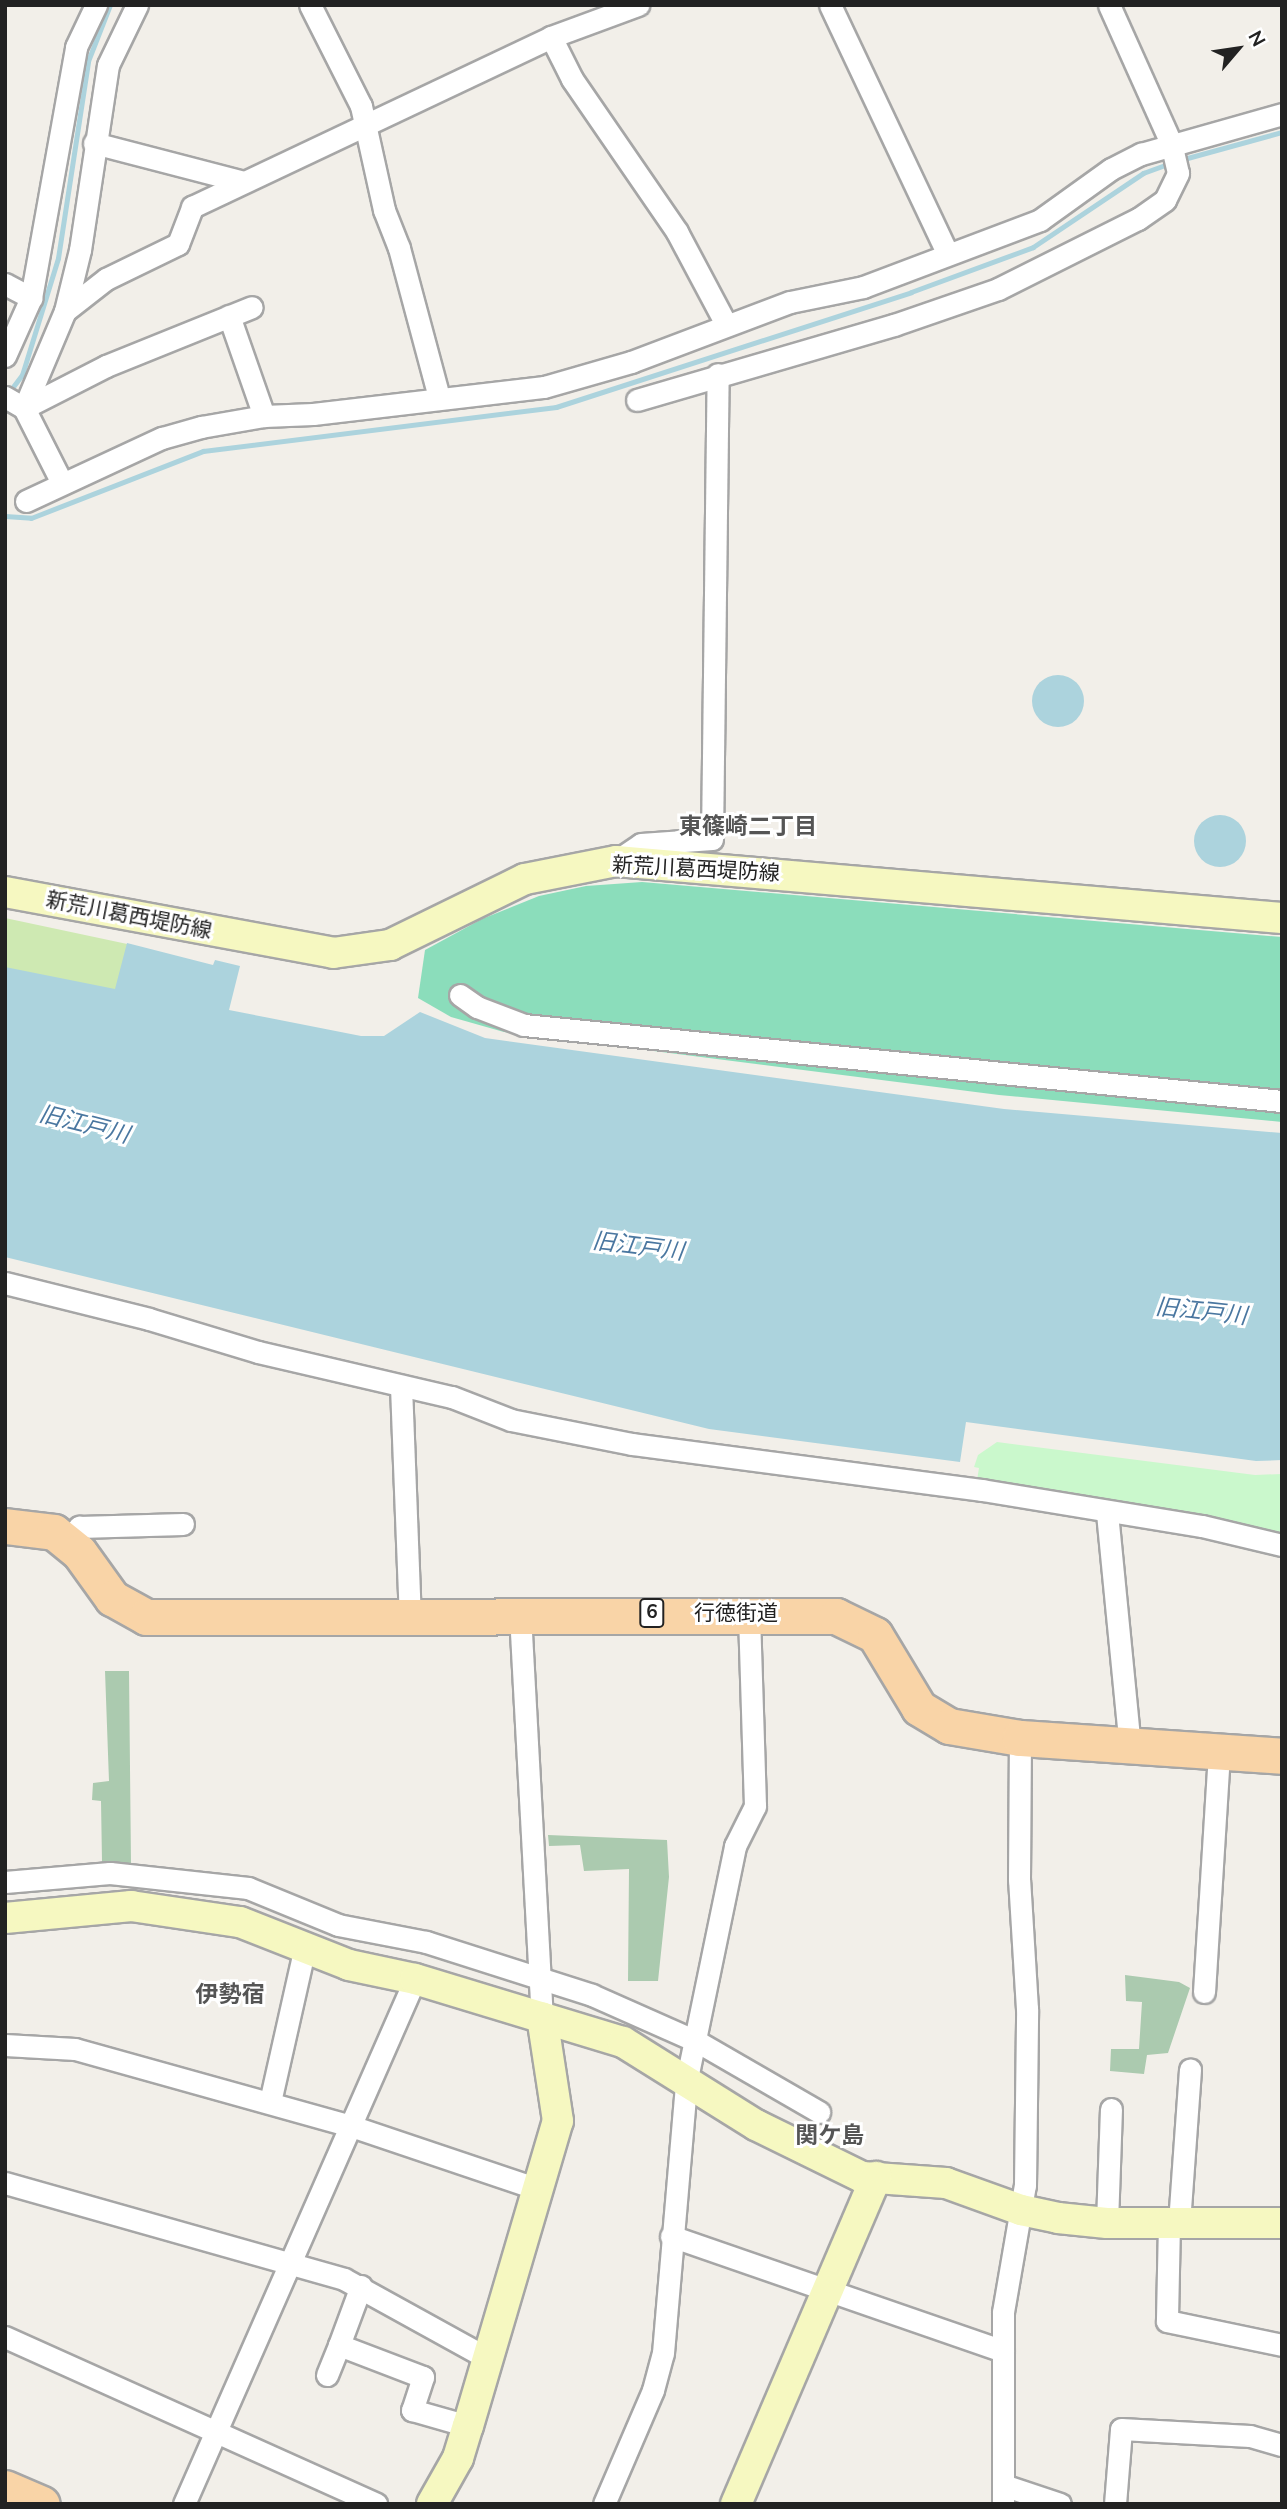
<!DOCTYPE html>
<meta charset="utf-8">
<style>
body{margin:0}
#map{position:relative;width:1287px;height:2509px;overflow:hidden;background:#f2efe9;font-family:"Nunito Sans","Noto Sans JP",sans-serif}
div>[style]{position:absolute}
.grass>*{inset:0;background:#cee9b2;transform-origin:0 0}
.cemetery>*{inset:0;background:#abcaaf}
.park>*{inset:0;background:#caf8cc}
.pitch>*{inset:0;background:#8bddbb}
.water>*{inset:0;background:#acd3dd}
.round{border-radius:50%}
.stream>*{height:5px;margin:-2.5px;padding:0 2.5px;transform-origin:2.5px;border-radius:2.5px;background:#acd3dd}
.roads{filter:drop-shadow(2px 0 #a6a6a6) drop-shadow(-2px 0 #a6a6a6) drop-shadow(0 2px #a6a6a6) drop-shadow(0 -2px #a6a6a6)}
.street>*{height:21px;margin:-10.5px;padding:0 10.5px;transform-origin:10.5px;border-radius:10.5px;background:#fff}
.secondary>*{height:30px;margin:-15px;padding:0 15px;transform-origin:15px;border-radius:15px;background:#f6f8c1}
.primary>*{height:35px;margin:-17.5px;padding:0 17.5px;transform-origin:17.5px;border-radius:17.5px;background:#f9d4a7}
span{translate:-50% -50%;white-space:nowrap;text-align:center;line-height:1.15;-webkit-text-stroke:6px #fff;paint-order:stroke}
.shield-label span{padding:2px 5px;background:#fff;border:2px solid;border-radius:5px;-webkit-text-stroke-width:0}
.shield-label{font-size:19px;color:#222;font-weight:700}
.street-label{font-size:21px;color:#222}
.neighbourhood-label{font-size:23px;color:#555;font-weight:700}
.water-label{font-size:23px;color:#4a77a0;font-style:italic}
.frame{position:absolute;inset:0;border:7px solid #222;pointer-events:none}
.north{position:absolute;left:1203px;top:14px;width:70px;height:70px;-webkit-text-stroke:5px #fff;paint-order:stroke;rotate:61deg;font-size:19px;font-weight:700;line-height:28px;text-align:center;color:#222}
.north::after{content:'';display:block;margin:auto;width:24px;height:32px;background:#222;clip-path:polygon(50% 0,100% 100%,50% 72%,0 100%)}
</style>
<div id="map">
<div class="grass">
<div style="left:5px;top:918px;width:125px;height:49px;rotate:12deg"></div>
</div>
<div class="cemetery">
<div style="clip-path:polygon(105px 1671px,129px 1671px,131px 1864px,102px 1862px,101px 1801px,92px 1800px,93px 1783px,109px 1781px)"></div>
<div style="clip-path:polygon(548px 1835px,667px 1840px,669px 1877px,658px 1981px,628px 1981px,629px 1869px,584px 1871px,580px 1845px,549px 1846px)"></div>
<div style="clip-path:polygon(1125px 1975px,1179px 1982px,1190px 1988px,1168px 2053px,1147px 2055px,1144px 2074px,1110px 2071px,1111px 2049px,1139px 2049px,1142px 2002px,1126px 2001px)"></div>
</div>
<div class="park">
<div style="clip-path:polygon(997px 1442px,1255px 1475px,1282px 1474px,1282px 1539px,1074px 1503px,1075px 1493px,977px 1480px,979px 1468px,974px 1467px,978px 1455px)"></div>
</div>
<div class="pitch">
<div style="clip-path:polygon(642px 882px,1282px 937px,1282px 1122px,999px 1095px,504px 1032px,451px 1017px,418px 998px,425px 950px,482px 919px,539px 896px,586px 886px)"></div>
</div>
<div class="water">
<div class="round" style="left:1032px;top:675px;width:52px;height:52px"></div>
<div class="round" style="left:1194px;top:815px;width:52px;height:52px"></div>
<div style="clip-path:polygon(127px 943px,213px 965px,215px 960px,240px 966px,229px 1010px,361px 1036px,384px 1036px,420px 1012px,485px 1038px,1004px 1109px,1282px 1133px,1282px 1460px,1256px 1461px,966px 1422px,960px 1462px,709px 1429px,5px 1257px,5px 967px,115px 989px)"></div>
</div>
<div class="stream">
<div style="left:1180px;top:160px;width:106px;rotate:-15.4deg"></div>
<div style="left:9px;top:392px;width:21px;rotate:-53deg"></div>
<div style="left:22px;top:375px;width:122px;rotate:-72.9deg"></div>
<div style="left:58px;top:258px;width:199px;rotate:-81.3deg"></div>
<div style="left:88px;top:61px;width:60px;rotate:-68.6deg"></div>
<div style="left:5px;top:516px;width:26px;rotate:4deg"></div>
<div style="left:31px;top:518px;width:185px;rotate:-21.3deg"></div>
<div style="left:203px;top:451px;width:356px;rotate:-7.1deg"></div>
<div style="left:556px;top:407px;width:373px;rotate:-17.9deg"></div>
<div style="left:911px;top:292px;width:130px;rotate:-20.2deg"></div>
<div style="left:1033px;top:247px;width:133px;rotate:-33.9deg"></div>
<div style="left:1143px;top:173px;width:30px;rotate:-20deg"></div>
</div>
<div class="roads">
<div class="street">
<div style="left:310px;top:5px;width:113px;rotate:63.2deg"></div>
<div style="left:361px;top:106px;width:107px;rotate:77.5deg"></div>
<div style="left:384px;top:210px;width:41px;rotate:68.5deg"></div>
<div style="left:399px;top:248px;width:154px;rotate:75deg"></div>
<div style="left:830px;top:5px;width:274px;rotate:64.7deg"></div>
<div style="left:551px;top:37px;width:47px;rotate:63.4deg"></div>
<div style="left:572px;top:79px;width:186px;rotate:55.5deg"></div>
<div style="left:677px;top:232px;width:104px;rotate:62deg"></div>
<div style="left:94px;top:143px;width:151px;rotate:14.6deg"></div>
<div style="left:5px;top:284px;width:30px;rotate:28deg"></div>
<div style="left:65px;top:311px;width:52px;rotate:-38deg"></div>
<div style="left:106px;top:279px;width:80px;rotate:-25.9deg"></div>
<div style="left:178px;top:244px;width:40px;rotate:-69deg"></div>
<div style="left:192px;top:207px;width:397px;rotate:-25.3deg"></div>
<div style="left:551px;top:37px;width:93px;rotate:-20.2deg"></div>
<div style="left:229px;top:316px;width:106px;rotate:70.7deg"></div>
<div style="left:5px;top:356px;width:64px;rotate:-65.9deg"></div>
<div style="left:31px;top:298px;width:255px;rotate:-79.8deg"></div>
<div style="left:76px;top:47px;width:47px;rotate:-64.5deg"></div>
<div style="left:5px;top:397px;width:22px;rotate:30deg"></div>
<div style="left:24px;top:408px;width:92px;rotate:-27.1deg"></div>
<div style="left:106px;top:366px;width:157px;rotate:-22deg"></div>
<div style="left:637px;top:400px;width:268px;rotate:-16.3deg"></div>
<div style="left:894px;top:325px;width:110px;rotate:-19.1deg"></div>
<div style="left:998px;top:289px;width:157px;rotate:-26.6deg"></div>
<div style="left:1138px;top:219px;width:33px;rotate:-35deg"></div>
<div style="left:1165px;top:200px;width:30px;rotate:-64deg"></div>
<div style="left:1178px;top:173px;width:31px;rotate:-103deg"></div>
<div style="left:1171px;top:143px;width:151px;rotate:-114.2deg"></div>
<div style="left:62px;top:483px;width:84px;rotate:-116.9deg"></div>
<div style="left:24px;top:408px;width:105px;rotate:-67.1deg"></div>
<div style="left:65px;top:311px;width:63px;rotate:-76.2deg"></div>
<div style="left:80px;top:250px;width:187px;rotate:-81.4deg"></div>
<div style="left:108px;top:65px;width:67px;rotate:-64.2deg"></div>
<div style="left:26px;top:501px;width:150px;rotate:-24.9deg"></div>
<div style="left:162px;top:438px;width:41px;rotate:-15.8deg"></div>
<div style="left:201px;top:427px;width:64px;rotate:-9.9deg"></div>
<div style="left:264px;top:416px;width:49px;rotate:-2.3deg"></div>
<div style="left:313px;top:414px;width:233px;rotate:-6.7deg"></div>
<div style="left:544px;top:387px;width:91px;rotate:-16deg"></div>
<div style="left:631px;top:362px;width:170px;rotate:-20.7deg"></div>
<div style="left:790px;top:302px;width:75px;rotate:-11.6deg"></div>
<div style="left:863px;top:287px;width:189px;rotate:-20.7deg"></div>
<div style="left:1040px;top:220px;width:87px;rotate:-35.7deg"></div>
<div style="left:1111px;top:169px;width:34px;rotate:-27deg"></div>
<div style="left:1141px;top:154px;width:147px;rotate:-15.8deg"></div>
<div style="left:616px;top:861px;width:30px;rotate:-34deg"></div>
<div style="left:641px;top:844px;width:71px;rotate:-4deg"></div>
<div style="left:712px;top:839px;width:465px;rotate:-89.3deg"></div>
<div style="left:460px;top:995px;width:21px;rotate:35deg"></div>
<div style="left:477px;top:1007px;width:50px;rotate:21deg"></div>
<div style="left:524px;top:1025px;width:762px;rotate:5.73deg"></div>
<div style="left:5px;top:1283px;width:148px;rotate:14deg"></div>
<div style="left:149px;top:1319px;width:114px;rotate:16.8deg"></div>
<div style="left:258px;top:1352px;width:199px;rotate:13.1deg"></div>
<div style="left:452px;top:1397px;width:63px;rotate:21.3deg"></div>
<div style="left:511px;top:1420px;width:123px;rotate:11.2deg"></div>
<div style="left:632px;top:1444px;width:353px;rotate:7.5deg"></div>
<div style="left:982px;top:1490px;width:223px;rotate:9.3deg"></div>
<div style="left:1202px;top:1526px;width:82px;rotate:13.4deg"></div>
<div style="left:401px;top:1386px;width:231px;rotate:87.8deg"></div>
<div style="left:1107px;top:1513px;width:234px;rotate:84.4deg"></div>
<div style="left:68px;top:1542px;width:19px;rotate:-54deg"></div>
<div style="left:79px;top:1527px;width:104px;rotate:-1.7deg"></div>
<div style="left:520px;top:1614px;width:404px;rotate:86.9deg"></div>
<div style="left:5px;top:1882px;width:105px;rotate:-4.9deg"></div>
<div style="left:110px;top:1873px;width:139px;rotate:6.2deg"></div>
<div style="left:248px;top:1888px;width:97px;rotate:22.3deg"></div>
<div style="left:338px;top:1925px;width:90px;rotate:10.9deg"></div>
<div style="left:426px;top:1942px;width:174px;rotate:17.7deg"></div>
<div style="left:592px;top:1995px;width:116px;rotate:23.9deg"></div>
<div style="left:698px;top:2042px;width:140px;rotate:30deg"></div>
<div style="left:1204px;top:1992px;width:240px;rotate:-86.4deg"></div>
<div style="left:5px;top:2045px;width:70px;rotate:3.3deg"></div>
<div style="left:75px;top:2049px;width:287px;rotate:15.6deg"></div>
<div style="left:351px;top:2126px;width:197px;rotate:18.6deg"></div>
<div style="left:270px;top:2102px;width:159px;rotate:-77.3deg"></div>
<div style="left:5px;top:2183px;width:352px;rotate:15.8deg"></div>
<div style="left:344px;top:2279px;width:163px;rotate:28.9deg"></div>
<div style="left:1107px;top:2223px;width:114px;rotate:-88deg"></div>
<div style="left:1169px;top:2223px;width:98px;rotate:91.2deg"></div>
<div style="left:1167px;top:2321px;width:117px;rotate:11.8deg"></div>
<div style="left:1179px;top:2223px;width:154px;rotate:-85.9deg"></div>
<div style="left:671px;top:2236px;width:351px;rotate:19.1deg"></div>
<div style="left:361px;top:2286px;width:63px;rotate:110.4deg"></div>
<div style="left:339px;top:2345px;width:90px;rotate:20.9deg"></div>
<div style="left:423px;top:2377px;width:35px;rotate:108deg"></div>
<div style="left:412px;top:2410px;width:58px;rotate:15.9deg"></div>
<div style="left:5px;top:2337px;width:407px;rotate:24.2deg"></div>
<div style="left:327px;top:2375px;width:32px;rotate:-68deg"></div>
<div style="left:1003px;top:2485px;width:60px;rotate:18.4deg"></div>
<div style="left:184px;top:2504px;width:574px;rotate:-66.25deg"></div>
<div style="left:604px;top:2504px;width:124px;rotate:-66.7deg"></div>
<div style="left:653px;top:2390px;width:38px;rotate:-75deg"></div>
<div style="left:663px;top:2353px;width:271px;rotate:-85.1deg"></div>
<div style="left:686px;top:2083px;width:242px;rotate:-78.3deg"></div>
<div style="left:735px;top:1846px;width:45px;rotate:-63.4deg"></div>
<div style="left:755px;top:1806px;width:193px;rotate:-91.8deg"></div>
<div style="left:1003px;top:2504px;width:192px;rotate:-90deg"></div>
<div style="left:1003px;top:2312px;width:129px;rotate:-80.2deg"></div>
<div style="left:1025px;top:2185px;width:176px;rotate:-89.3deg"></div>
<div style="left:1027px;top:2009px;width:129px;rotate:-93.5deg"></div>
<div style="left:1019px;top:1880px;width:142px;rotate:-89.6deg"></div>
<div style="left:1115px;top:2504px;width:75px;rotate:-85.4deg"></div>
<div style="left:1121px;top:2429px;width:129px;rotate:3.1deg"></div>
<div style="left:1250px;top:2436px;width:33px;rotate:16deg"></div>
</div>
<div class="secondary">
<div style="left:5px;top:892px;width:334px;rotate:10.5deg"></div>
<div style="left:333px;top:953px;width:58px;rotate:-8deg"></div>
<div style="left:390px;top:945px;width:150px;rotate:-26.1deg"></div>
<div style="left:525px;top:879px;width:93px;rotate:-11.2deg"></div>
<div style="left:616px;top:861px;width:668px;rotate:4.89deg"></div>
<div style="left:5px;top:1918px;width:127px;rotate:-5.4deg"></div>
<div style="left:131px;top:1906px;width:110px;rotate:8.4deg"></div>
<div style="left:240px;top:1922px;width:117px;rotate:21.5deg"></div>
<div style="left:349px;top:1965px;width:67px;rotate:12deg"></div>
<div style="left:415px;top:1979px;width:217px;rotate:16.9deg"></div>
<div style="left:623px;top:2042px;width:157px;rotate:32deg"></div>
<div style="left:756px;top:2125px;width:118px;rotate:26.1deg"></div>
<div style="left:862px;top:2177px;width:84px;rotate:4.1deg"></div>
<div style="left:946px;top:2183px;width:80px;rotate:19.8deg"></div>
<div style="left:1021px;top:2210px;width:38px;rotate:12deg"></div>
<div style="left:1058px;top:2218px;width:49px;rotate:5.8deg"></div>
<div style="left:1107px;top:2223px;width:175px"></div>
<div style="left:432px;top:2504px;width:53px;rotate:-60.5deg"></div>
<div style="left:458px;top:2458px;width:34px;rotate:-73deg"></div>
<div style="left:468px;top:2426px;width:318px;rotate:-73.6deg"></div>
<div style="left:558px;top:2121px;width:105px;rotate:-98.7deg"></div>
<div style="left:736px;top:2504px;width:356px;rotate:-66.8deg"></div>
</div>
<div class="primary">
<div style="left:5px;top:1526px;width:49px;rotate:7deg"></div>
<div style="left:54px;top:1532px;width:32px;rotate:39deg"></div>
<div style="left:79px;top:1552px;width:57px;rotate:54.3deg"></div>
<div style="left:112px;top:1598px;width:39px;rotate:29deg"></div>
<div style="left:146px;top:1617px;width:690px;rotate:-0.08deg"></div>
<div style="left:836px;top:1616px;width:43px;rotate:26deg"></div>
<div style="left:875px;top:1635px;width:85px;rotate:58.9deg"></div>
<div style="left:919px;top:1708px;width:35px;rotate:31deg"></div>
<div style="left:949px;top:1726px;width:72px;rotate:9.6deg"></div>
<div style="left:1020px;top:1738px;width:263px;rotate:3.9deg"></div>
<div style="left:5px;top:2488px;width:40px;rotate:23.4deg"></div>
</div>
</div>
<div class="shield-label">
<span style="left:652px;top:1613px">6</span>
</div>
<div class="street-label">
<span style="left:696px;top:869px;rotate:3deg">新荒川葛西堤防線</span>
<span style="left:129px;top:915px;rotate:11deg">新荒川葛西堤防線</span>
<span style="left:736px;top:1613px">行徳街道</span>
</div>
<div class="neighbourhood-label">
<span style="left:748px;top:827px">東篠崎二丁目</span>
<span style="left:230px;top:1995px">伊勢宿</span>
<span style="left:830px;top:2136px">関ケ島</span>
</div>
<div class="water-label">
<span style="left:84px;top:1125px;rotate:14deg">旧江戸川</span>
<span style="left:638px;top:1247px;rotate:7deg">旧江戸川</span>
<span style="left:1201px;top:1312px;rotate:6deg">旧江戸川</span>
</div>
<div class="frame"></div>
<div class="north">N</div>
</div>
